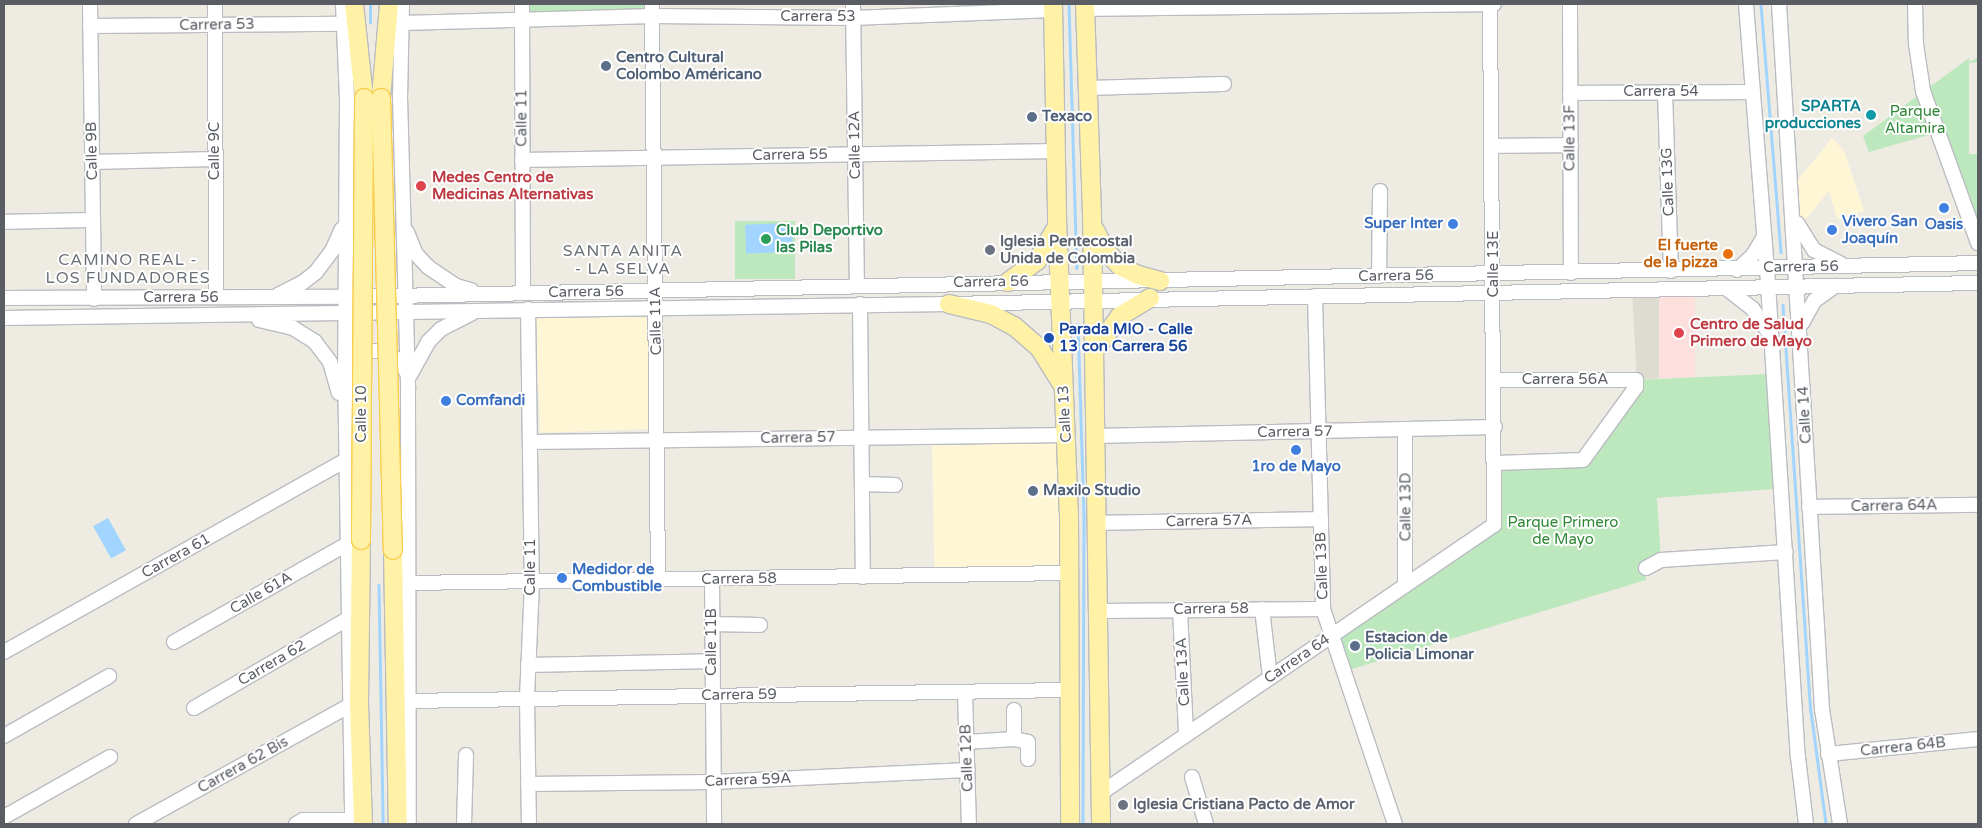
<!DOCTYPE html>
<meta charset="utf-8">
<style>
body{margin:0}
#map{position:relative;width:1982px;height:828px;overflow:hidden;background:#eeece2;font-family:"Varela Round",sans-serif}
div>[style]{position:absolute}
.commercial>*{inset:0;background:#fff6d6;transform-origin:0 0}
.education>*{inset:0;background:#dedbd1;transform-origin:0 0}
.medical>*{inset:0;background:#fde0dd;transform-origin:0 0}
.green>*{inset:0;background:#bde8bd;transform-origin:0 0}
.water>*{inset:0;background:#a1d5ff;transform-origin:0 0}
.stream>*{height:2.5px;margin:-1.25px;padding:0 1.25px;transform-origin:1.25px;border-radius:1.25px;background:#a1d5ff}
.roads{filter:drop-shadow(1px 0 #babcc2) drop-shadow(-1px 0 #babcc2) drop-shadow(0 1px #babcc2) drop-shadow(0 -1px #babcc2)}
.minor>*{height:14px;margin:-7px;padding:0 7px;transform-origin:7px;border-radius:7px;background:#fff}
.major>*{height:18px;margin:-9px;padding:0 9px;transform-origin:9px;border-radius:9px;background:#fff2a6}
.bridges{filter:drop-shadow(1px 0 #facd4f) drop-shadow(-1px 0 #facd4f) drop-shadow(0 1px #facd4f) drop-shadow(0 -1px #facd4f)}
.major-bridge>*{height:18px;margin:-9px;padding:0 9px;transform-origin:9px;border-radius:9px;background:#fff2a6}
.dots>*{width:14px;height:14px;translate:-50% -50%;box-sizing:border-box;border:2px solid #fff;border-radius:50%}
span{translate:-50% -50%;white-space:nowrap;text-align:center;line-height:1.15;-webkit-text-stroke:4px #fff;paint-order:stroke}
.street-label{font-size:15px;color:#5a5e64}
.service-label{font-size:15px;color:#4e5e75;font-weight:700}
.left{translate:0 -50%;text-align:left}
.culture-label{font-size:15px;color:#0d838f;font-weight:700}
.right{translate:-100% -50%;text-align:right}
.park-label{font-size:15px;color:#2f8735}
.health-label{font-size:15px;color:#be3a42;font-weight:700}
.shop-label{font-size:15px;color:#366cbe;font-weight:700}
.leisure-label{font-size:15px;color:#27864d;font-weight:700}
.worship-label{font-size:15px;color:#5b616d;font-weight:700}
.food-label{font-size:15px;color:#c56008;font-weight:700}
.transit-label{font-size:15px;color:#164399;font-weight:700}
.neighbourhood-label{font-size:16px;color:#6b7076;letter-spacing:1px}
.frame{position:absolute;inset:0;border:5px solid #5a5e64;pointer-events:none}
</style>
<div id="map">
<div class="commercial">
<div style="clip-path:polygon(1832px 138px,1844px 151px,1864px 211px,1837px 219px,1829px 191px,1799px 227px,1790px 190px)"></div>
<div style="left:647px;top:315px;width:114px;height:111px;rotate:88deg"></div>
<div style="left:1066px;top:435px;width:138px;height:134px;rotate:89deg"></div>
</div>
<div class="education">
<div style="left:1659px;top:288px;width:90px;height:27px;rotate:87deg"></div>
</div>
<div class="medical">
<div style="left:1659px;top:288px;width:36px;height:90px"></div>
</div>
<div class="green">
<div style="clip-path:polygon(522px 4px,652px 4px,653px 16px,522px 20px)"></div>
<div style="clip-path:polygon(1978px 57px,1978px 62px,1969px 63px,1969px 154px,1978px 154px,1978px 243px,1939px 132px,1869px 152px,1863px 136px,1969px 58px,1970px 62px)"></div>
<div style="left:735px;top:221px;width:60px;height:58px"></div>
<div style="clip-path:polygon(1768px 374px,1774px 489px,1657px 498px,1661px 560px,1646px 568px,1646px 580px,1342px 672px,1330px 636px,1494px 525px,1495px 463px,1583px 460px,1636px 380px)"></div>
</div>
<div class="water">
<div style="left:792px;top:223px;width:29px;height:47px;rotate:88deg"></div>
<div style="left:108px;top:518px;width:37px;height:17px;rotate:61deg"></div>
</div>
<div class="stream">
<div style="left:1069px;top:4px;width:264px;rotate:88.3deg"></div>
<div style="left:1761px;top:4px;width:249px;rotate:85.4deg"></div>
<div style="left:370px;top:23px;width:19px;rotate:-90deg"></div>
<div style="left:1783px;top:305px;width:407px;rotate:86.1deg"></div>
<div style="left:1811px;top:711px;width:114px;rotate:82.4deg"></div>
<div style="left:1078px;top:324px;width:196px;rotate:88.2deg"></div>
<div style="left:1084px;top:520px;width:304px;rotate:90.2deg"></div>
<div style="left:379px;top:585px;width:239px;rotate:89deg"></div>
</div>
<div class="roads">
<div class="minor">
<div style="left:90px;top:4px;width:295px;rotate:89.2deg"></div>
<div style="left:215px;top:4px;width:293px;rotate:89.8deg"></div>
<div style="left:343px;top:4px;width:95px;rotate:87.6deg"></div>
<div style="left:347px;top:99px;width:265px;rotate:90.4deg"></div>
<div style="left:345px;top:364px;width:460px;rotate:89.1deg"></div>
<div style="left:402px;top:4px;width:93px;rotate:91.2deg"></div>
<div style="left:400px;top:97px;width:293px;rotate:88.4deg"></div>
<div style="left:408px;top:390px;width:434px;rotate:89.9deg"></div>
<div style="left:522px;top:4px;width:289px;rotate:89.8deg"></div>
<div style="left:652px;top:4px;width:574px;rotate:89.4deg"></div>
<div style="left:853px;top:4px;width:282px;rotate:89.2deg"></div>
<div style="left:1570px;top:4px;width:269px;rotate:89.8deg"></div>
<div style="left:1746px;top:4px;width:265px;rotate:85.5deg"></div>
<div style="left:1767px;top:268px;width:490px;rotate:86.4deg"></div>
<div style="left:1798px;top:757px;width:67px;rotate:83.2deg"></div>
<div style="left:1779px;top:4px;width:706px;rotate:86.51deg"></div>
<div style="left:1822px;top:709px;width:116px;rotate:81.1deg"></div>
<div style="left:1915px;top:4px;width:40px;rotate:88.6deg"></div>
<div style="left:1916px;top:44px;width:48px;rotate:81.5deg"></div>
<div style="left:1923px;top:91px;width:162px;rotate:70.1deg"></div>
<div style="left:1085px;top:9px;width:409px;rotate:-0.7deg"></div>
<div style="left:402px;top:23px;width:251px;rotate:-1.6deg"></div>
<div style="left:653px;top:16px;width:200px;rotate:0.6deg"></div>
<div style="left:853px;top:18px;width:201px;rotate:-2.3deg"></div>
<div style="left:90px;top:26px;width:253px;rotate:-0.5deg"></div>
<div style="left:1087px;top:88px;width:137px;rotate:-1.7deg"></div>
<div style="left:1665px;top:92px;width:179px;rotate:88.1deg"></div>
<div style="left:1570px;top:93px;width:183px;rotate:-0.3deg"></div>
<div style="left:1492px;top:146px;width:79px;rotate:-0.7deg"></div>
<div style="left:522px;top:160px;width:535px;rotate:-0.96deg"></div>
<div style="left:92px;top:162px;width:123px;rotate:-1.4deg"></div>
<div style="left:4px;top:222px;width:89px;rotate:-1.3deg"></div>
<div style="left:1797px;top:223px;width:32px;rotate:58deg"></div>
<div style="left:1814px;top:250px;width:30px;rotate:27deg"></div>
<div style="left:407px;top:232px;width:24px;rotate:68deg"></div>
<div style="left:416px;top:254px;width:18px;rotate:47deg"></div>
<div style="left:428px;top:267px;width:34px;rotate:34deg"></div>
<div style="left:456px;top:286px;width:16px;rotate:15deg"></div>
<div style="left:1737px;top:270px;width:22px;rotate:-43deg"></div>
<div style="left:1753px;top:255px;width:21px;rotate:-59deg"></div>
<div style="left:1379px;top:276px;width:85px;rotate:-89.3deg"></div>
<div style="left:1726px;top:288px;width:33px;rotate:38deg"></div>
<div style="left:1752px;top:308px;width:30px;rotate:56deg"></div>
<div style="left:278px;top:295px;width:27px;rotate:-27deg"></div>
<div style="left:302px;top:283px;width:18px;rotate:-38deg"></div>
<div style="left:316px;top:272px;width:26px;rotate:-53deg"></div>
<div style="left:332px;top:251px;width:24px;rotate:-66deg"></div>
<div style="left:1315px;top:296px;width:313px;rotate:88.5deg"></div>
<div style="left:1323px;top:609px;width:227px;rotate:71.5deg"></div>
<div style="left:4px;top:298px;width:341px;rotate:-0.2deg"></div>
<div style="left:345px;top:297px;width:1633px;rotate:-1.19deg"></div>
<div style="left:860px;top:304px;width:273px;rotate:89.4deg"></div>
<div style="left:528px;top:309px;width:274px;rotate:89.2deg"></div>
<div style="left:532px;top:583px;width:116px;rotate:92.5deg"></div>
<div style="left:527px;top:699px;width:125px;rotate:89.1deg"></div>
<div style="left:4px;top:318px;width:945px;rotate:-0.85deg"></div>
<div style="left:949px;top:304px;width:1029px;rotate:-1.17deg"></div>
<div style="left:259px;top:320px;width:35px;rotate:13deg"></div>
<div style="left:293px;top:328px;width:26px;rotate:32deg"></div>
<div style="left:315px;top:342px;width:25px;rotate:53deg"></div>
<div style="left:330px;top:362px;width:32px;rotate:74deg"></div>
<div style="left:1802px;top:323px;width:25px;rotate:-61deg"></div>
<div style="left:1814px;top:301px;width:26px;rotate:-36deg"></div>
<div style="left:354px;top:356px;width:13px;rotate:-23deg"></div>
<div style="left:366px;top:351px;width:17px"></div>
<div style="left:383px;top:351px;width:16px;rotate:30deg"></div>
<div style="left:397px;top:359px;width:17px;rotate:54deg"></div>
<div style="left:410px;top:375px;width:38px;rotate:-61deg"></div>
<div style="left:428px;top:342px;width:18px;rotate:-45deg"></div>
<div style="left:441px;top:329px;width:35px;rotate:-27deg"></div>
<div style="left:1494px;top:380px;width:142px"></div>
<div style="left:1636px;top:380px;width:7px;rotate:90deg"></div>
<div style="left:1636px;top:387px;width:90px;rotate:126deg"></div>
<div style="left:1583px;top:460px;width:88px;rotate:178deg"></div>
<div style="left:1095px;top:436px;width:400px;rotate:-1.3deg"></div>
<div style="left:530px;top:442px;width:536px;rotate:-0.75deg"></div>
<div style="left:863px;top:484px;width:32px;rotate:2deg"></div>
<div style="left:1809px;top:507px;width:169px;rotate:-0.7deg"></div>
<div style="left:1096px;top:523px;width:225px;rotate:-1deg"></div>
<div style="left:1646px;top:568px;width:17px;rotate:-28deg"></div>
<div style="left:1661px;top:560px;width:125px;rotate:-3.7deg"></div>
<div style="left:712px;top:580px;width:244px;rotate:89.5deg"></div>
<div style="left:409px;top:583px;width:659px;rotate:-0.87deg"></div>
<div style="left:1405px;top:585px;width:156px;rotate:-90deg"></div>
<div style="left:1262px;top:609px;width:68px;rotate:83.3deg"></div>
<div style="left:1180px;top:610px;width:124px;rotate:87.2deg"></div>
<div style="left:1099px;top:611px;width:224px;rotate:-0.5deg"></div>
<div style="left:712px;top:624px;width:48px;rotate:1.2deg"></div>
<div style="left:174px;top:642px;width:201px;rotate:-29.5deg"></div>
<div style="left:4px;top:652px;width:394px;rotate:-29.3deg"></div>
<div style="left:528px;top:665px;width:185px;rotate:-1.2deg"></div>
<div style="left:965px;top:692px;width:132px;rotate:88.3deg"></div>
<div style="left:409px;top:701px;width:659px;rotate:-0.96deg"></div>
<div style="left:194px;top:708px;width:179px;rotate:-30.1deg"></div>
<div style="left:4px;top:736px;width:121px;rotate:-29.7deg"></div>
<div style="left:1014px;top:739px;width:14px;rotate:12deg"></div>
<div style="left:1028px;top:742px;width:17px;rotate:90deg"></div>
<div style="left:967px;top:742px;width:47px;rotate:-3.7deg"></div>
<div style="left:1014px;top:739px;width:29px;rotate:-90deg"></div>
<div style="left:1828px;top:754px;width:151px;rotate:-5.7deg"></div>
<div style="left:1192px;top:777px;width:49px;rotate:73.4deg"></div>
<div style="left:528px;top:784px;width:185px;rotate:-0.6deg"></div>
<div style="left:713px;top:782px;width:255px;rotate:-2.7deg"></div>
<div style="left:1101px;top:793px;width:476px;rotate:-34.3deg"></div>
<div style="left:1494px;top:525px;width:521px;rotate:-90.44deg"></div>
<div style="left:4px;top:817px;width:122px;rotate:-29.5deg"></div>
<div style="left:136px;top:824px;width:246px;rotate:-29deg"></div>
<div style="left:296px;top:824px;width:8px;rotate:-30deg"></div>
<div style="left:303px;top:820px;width:49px"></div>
<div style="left:464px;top:824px;width:69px;rotate:-88.3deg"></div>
</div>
<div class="major">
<div style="left:354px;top:4px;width:95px;rotate:83.9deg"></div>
<div style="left:1053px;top:4px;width:215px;rotate:88.9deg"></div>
<div style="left:1057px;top:219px;width:293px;rotate:87.7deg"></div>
<div style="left:1069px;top:512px;width:312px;rotate:89.8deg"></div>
<div style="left:1085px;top:4px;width:210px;rotate:88.1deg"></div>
<div style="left:1092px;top:214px;width:610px;rotate:89.15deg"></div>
<div style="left:381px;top:98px;width:94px;rotate:-85.1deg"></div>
<div style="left:1095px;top:230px;width:22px;rotate:63deg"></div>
<div style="left:1105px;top:250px;width:22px;rotate:47deg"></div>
<div style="left:1120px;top:266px;width:20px;rotate:27deg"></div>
<div style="left:1138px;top:275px;width:23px;rotate:15deg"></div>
<div style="left:1008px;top:282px;width:36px;rotate:-36deg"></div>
<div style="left:1037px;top:261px;width:36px;rotate:-60deg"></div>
<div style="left:949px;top:304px;width:43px;rotate:13.4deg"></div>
<div style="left:991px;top:314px;width:26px;rotate:28deg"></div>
<div style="left:1014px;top:326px;width:35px;rotate:41deg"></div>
<div style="left:1040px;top:349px;width:40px;rotate:58deg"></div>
<div style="left:1095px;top:350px;width:42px;rotate:-53.7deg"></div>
<div style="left:1120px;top:316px;width:35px;rotate:-31deg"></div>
<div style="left:361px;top:540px;width:163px;rotate:90.7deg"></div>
<div style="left:359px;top:703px;width:121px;rotate:88.1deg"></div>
<div style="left:393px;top:550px;width:274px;rotate:89deg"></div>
</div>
</div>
<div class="bridges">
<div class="major-bridge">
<div style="left:381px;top:98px;width:452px;rotate:88.5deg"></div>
<div style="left:361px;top:540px;width:442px;rotate:-89.6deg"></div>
</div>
</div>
<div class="dots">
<div style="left:606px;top:66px;background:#5c6f8a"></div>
<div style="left:1871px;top:115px;background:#0f9aa8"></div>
<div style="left:1032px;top:117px;background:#5c6f8a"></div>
<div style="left:421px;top:186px;background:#e0444e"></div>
<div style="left:1944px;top:208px;background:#3f7fe0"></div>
<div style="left:1453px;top:224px;background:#3f7fe0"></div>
<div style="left:1832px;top:230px;background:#3f7fe0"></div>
<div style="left:766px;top:239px;background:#2e9e5b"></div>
<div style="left:990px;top:250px;background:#6b7280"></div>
<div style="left:1728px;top:254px;background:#e8710a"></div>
<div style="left:1679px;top:333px;background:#e0444e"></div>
<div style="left:1049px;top:338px;background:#1a4fb4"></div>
<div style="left:446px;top:401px;background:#3f7fe0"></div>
<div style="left:1296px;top:450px;background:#3f7fe0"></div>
<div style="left:1033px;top:491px;background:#5c6f8a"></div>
<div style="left:562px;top:578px;background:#3f7fe0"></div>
<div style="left:1355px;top:646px;background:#5c6f8a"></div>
<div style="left:1123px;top:805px;background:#6b7280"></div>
</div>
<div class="street-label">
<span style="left:818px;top:17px">Carrera 53</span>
<span style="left:217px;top:25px;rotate:-1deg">Carrera 53</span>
<span style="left:1661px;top:92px">Carrera 54</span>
<span style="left:522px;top:118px;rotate:-90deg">Calle 11</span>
<span style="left:1570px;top:138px;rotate:-90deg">Calle 13F</span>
<span style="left:855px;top:145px;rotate:-91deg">Calle 12A</span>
<span style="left:92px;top:151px;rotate:-91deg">Calle 9B</span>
<span style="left:215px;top:151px;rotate:-90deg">Calle 9C</span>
<span style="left:790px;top:155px;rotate:-1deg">Carrera 55</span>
<span style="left:1668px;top:182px;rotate:-92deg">Calle 13G</span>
<span style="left:1494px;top:264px;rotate:-90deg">Calle 13E</span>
<span style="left:1801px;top:267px;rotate:-1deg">Carrera 56</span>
<span style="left:1396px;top:276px;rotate:-1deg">Carrera 56</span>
<span style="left:991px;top:282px;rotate:-1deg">Carrera 56</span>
<span style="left:586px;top:292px;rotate:-1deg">Carrera 56</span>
<span style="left:181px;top:298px">Carrera 56</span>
<span style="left:656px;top:321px;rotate:-91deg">Calle 11A</span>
<span style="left:1565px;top:380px">Carrera 56A</span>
<span style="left:362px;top:414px;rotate:-90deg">Calle 10</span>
<span style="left:1065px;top:414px;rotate:-93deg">Calle 13</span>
<span style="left:1805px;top:415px;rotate:-93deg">Calle 14</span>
<span style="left:1295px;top:432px;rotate:-1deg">Carrera 57</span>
<span style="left:798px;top:438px;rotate:-1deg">Carrera 57</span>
<span style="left:1894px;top:506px;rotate:-1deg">Carrera 64A</span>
<span style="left:1406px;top:507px;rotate:-90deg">Calle 13D</span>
<span style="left:1209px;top:521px;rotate:-1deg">Carrera 57A</span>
<span style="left:176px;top:556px;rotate:-29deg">Carrera 61</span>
<span style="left:1322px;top:566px;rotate:-92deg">Calle 13B</span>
<span style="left:531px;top:567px;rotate:-90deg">Calle 11</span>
<span style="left:739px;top:579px;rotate:-1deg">Carrera 58</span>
<span style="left:261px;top:593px;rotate:-30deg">Calle 61A</span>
<span style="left:1211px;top:609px;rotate:-1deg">Carrera 58</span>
<span style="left:712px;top:642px;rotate:-90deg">Calle 11B</span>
<span style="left:1297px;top:659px;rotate:-34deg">Carrera 64</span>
<span style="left:272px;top:663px;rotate:-30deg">Carrera 62</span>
<span style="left:1183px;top:672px;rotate:-93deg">Calle 13A</span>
<span style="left:739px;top:695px;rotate:-1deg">Carrera 59</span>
<span style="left:1903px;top:747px;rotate:-6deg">Carrera 64B</span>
<span style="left:967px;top:758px;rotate:-92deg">Calle 12B</span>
<span style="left:243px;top:765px;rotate:-29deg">Carrera 62 Bis</span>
<span style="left:748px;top:780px;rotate:-2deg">Carrera 59A</span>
</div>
<div class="service-label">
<span class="left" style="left:616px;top:66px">Centro Cultural<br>Colombo Américano</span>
<span class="left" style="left:1042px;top:117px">Texaco</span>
<span class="left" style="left:1043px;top:491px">Maxilo Studio</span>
<span class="left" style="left:1365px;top:646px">Estacion de<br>Policia Limonar</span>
</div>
<div class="culture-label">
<span class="right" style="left:1861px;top:115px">SPARTA<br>producciones</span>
</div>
<div class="park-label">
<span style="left:1915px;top:120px">Parque<br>Altamira</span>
<span style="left:1563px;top:531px">Parque Primero<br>de Mayo</span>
</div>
<div class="health-label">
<span class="left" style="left:432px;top:186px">Medes Centro de<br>Medicinas Alternativas</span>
<span class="left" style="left:1690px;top:333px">Centro de Salud<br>Primero de Mayo</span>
</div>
<div class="shop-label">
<span class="left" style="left:1842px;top:230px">Vivero San<br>Joaquín</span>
<span class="right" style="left:1443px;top:224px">Super Inter</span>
<span style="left:1944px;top:225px">Oasis</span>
<span class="left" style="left:456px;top:401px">Comfandi</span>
<span style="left:1296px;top:467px">1ro de Mayo</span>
<span class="left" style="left:572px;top:578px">Medidor de<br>Combustible</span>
</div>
<div class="leisure-label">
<span class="left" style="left:776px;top:239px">Club Deportivo<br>las Pilas</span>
</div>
<div class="worship-label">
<span class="left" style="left:1000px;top:250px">Iglesia Pentecostal<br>Unida de Colombia</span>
<span class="left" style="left:1133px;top:805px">Iglesia Cristiana Pacto de Amor</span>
</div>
<div class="food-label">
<span class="right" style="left:1718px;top:254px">El fuerte<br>de la pizza</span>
</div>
<div class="transit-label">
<span class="left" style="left:1059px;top:338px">Parada MIO - Calle<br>13 con Carrera 56</span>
</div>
<div class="neighbourhood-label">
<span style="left:623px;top:260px">SANTA ANITA<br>- LA SELVA</span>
<span style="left:128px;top:269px">CAMINO REAL -<br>LOS FUNDADORES</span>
</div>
<div class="frame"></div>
</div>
